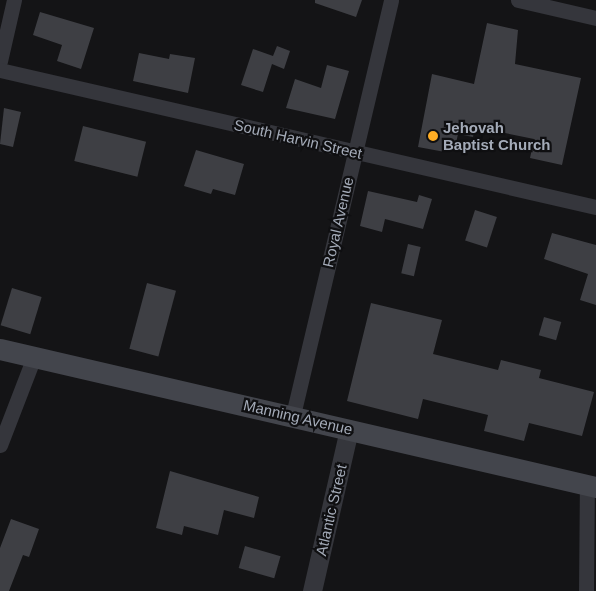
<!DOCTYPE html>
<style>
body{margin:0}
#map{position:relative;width:596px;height:591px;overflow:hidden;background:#141416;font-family:Arial,sans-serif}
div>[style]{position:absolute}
.building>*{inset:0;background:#3e3f44;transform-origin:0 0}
.minor>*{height:15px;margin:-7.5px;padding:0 7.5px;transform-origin:7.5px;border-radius:7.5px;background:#35363c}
.tertiary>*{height:19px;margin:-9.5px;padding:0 9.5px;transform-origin:9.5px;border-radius:9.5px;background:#35363c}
.secondary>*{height:21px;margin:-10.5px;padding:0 10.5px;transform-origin:10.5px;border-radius:10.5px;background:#43454c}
.dots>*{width:14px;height:14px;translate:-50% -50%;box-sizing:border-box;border:2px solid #0f0f11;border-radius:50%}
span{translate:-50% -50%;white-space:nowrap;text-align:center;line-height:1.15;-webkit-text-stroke:4.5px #0f0f11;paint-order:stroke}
.poi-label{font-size:15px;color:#a4abb8;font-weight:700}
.left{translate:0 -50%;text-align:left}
.street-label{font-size:15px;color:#a4abb8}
</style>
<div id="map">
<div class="building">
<div style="clip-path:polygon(315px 0,362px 0,356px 17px,315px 3px)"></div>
<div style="clip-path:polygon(40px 12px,94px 28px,81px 69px,57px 61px,62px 45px,33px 35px)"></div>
<div style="clip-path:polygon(487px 23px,518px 30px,515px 64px,581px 78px,562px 165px,530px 158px,534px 139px,475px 127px,473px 137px,458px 134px,455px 148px,446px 146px,445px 152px,418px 147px,432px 74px,474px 84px)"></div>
<div style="clip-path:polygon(277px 46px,290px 51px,284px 69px,272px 64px,263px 92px,241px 85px,253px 49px,273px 56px)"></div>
<div style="clip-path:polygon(139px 53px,169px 59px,170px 54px,195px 58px,188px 93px,133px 81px)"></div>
<div style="clip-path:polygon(327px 65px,349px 71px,335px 119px,286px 108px,295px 79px,321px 88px)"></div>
<div style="clip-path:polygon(4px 108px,21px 112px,13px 147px,0 144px)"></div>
<div style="left:83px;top:126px;width:65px;height:36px;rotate:14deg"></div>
<div style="clip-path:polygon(196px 150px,244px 164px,235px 195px,213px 189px,211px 194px,184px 186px)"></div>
<div style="clip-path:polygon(368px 191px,417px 202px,419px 195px,432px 199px,423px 229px,385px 219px,382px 232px,360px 226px)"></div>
<div style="left:475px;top:210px;width:23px;height:32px;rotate:18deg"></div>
<div style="clip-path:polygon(552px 233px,596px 245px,596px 305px,580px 300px,588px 274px,544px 259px)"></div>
<div style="left:408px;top:244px;width:13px;height:30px;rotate:13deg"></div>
<div style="left:147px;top:283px;width:30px;height:68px;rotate:15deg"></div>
<div style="left:12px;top:288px;width:31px;height:39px;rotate:17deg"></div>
<div style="clip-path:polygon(371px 303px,442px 320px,433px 354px,498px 370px,501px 360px,541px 370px,539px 378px,594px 392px,582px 436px,529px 423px,524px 441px,484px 431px,488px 415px,423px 399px,418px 419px,347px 401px)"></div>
<div style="left:544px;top:317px;width:18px;height:19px;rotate:16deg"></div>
<div style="clip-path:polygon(170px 471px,259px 497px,254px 518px,224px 510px,218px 535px,184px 526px,182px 535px,156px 528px)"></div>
<div style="clip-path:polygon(11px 519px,39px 529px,29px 557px,23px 555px,9px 591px,0 591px,0 548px)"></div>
<div style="left:245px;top:546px;width:37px;height:23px;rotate:16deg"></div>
</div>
<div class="minor">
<div style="left:518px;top:0;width:80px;rotate:13deg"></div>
<div style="left:0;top:61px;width:63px;rotate:-77.1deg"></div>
<div style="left:0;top:70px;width:612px;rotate:12.95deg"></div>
<div style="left:293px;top:415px;width:426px;rotate:-76.7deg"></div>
<div style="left:0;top:445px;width:94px;rotate:-68.9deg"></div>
<div style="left:586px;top:591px;width:106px;rotate:-89.5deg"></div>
</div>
<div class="tertiary">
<div style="left:312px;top:591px;width:166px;rotate:-77.1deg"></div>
</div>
<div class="secondary">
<div style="left:0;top:349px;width:612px;rotate:13.04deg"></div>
</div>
<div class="dots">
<div style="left:433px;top:136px;background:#ffad24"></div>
</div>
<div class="poi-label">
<span class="left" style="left:443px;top:136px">Jehovah<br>Baptist Church</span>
</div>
<div class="street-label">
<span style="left:298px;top:139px;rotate:13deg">South Harvin Street</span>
<span style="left:338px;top:222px;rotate:-77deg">Royal Avenue</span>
<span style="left:298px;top:417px;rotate:13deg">Manning Avenue</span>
<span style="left:331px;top:510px;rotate:-77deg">Atlantic Street</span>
</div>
</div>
